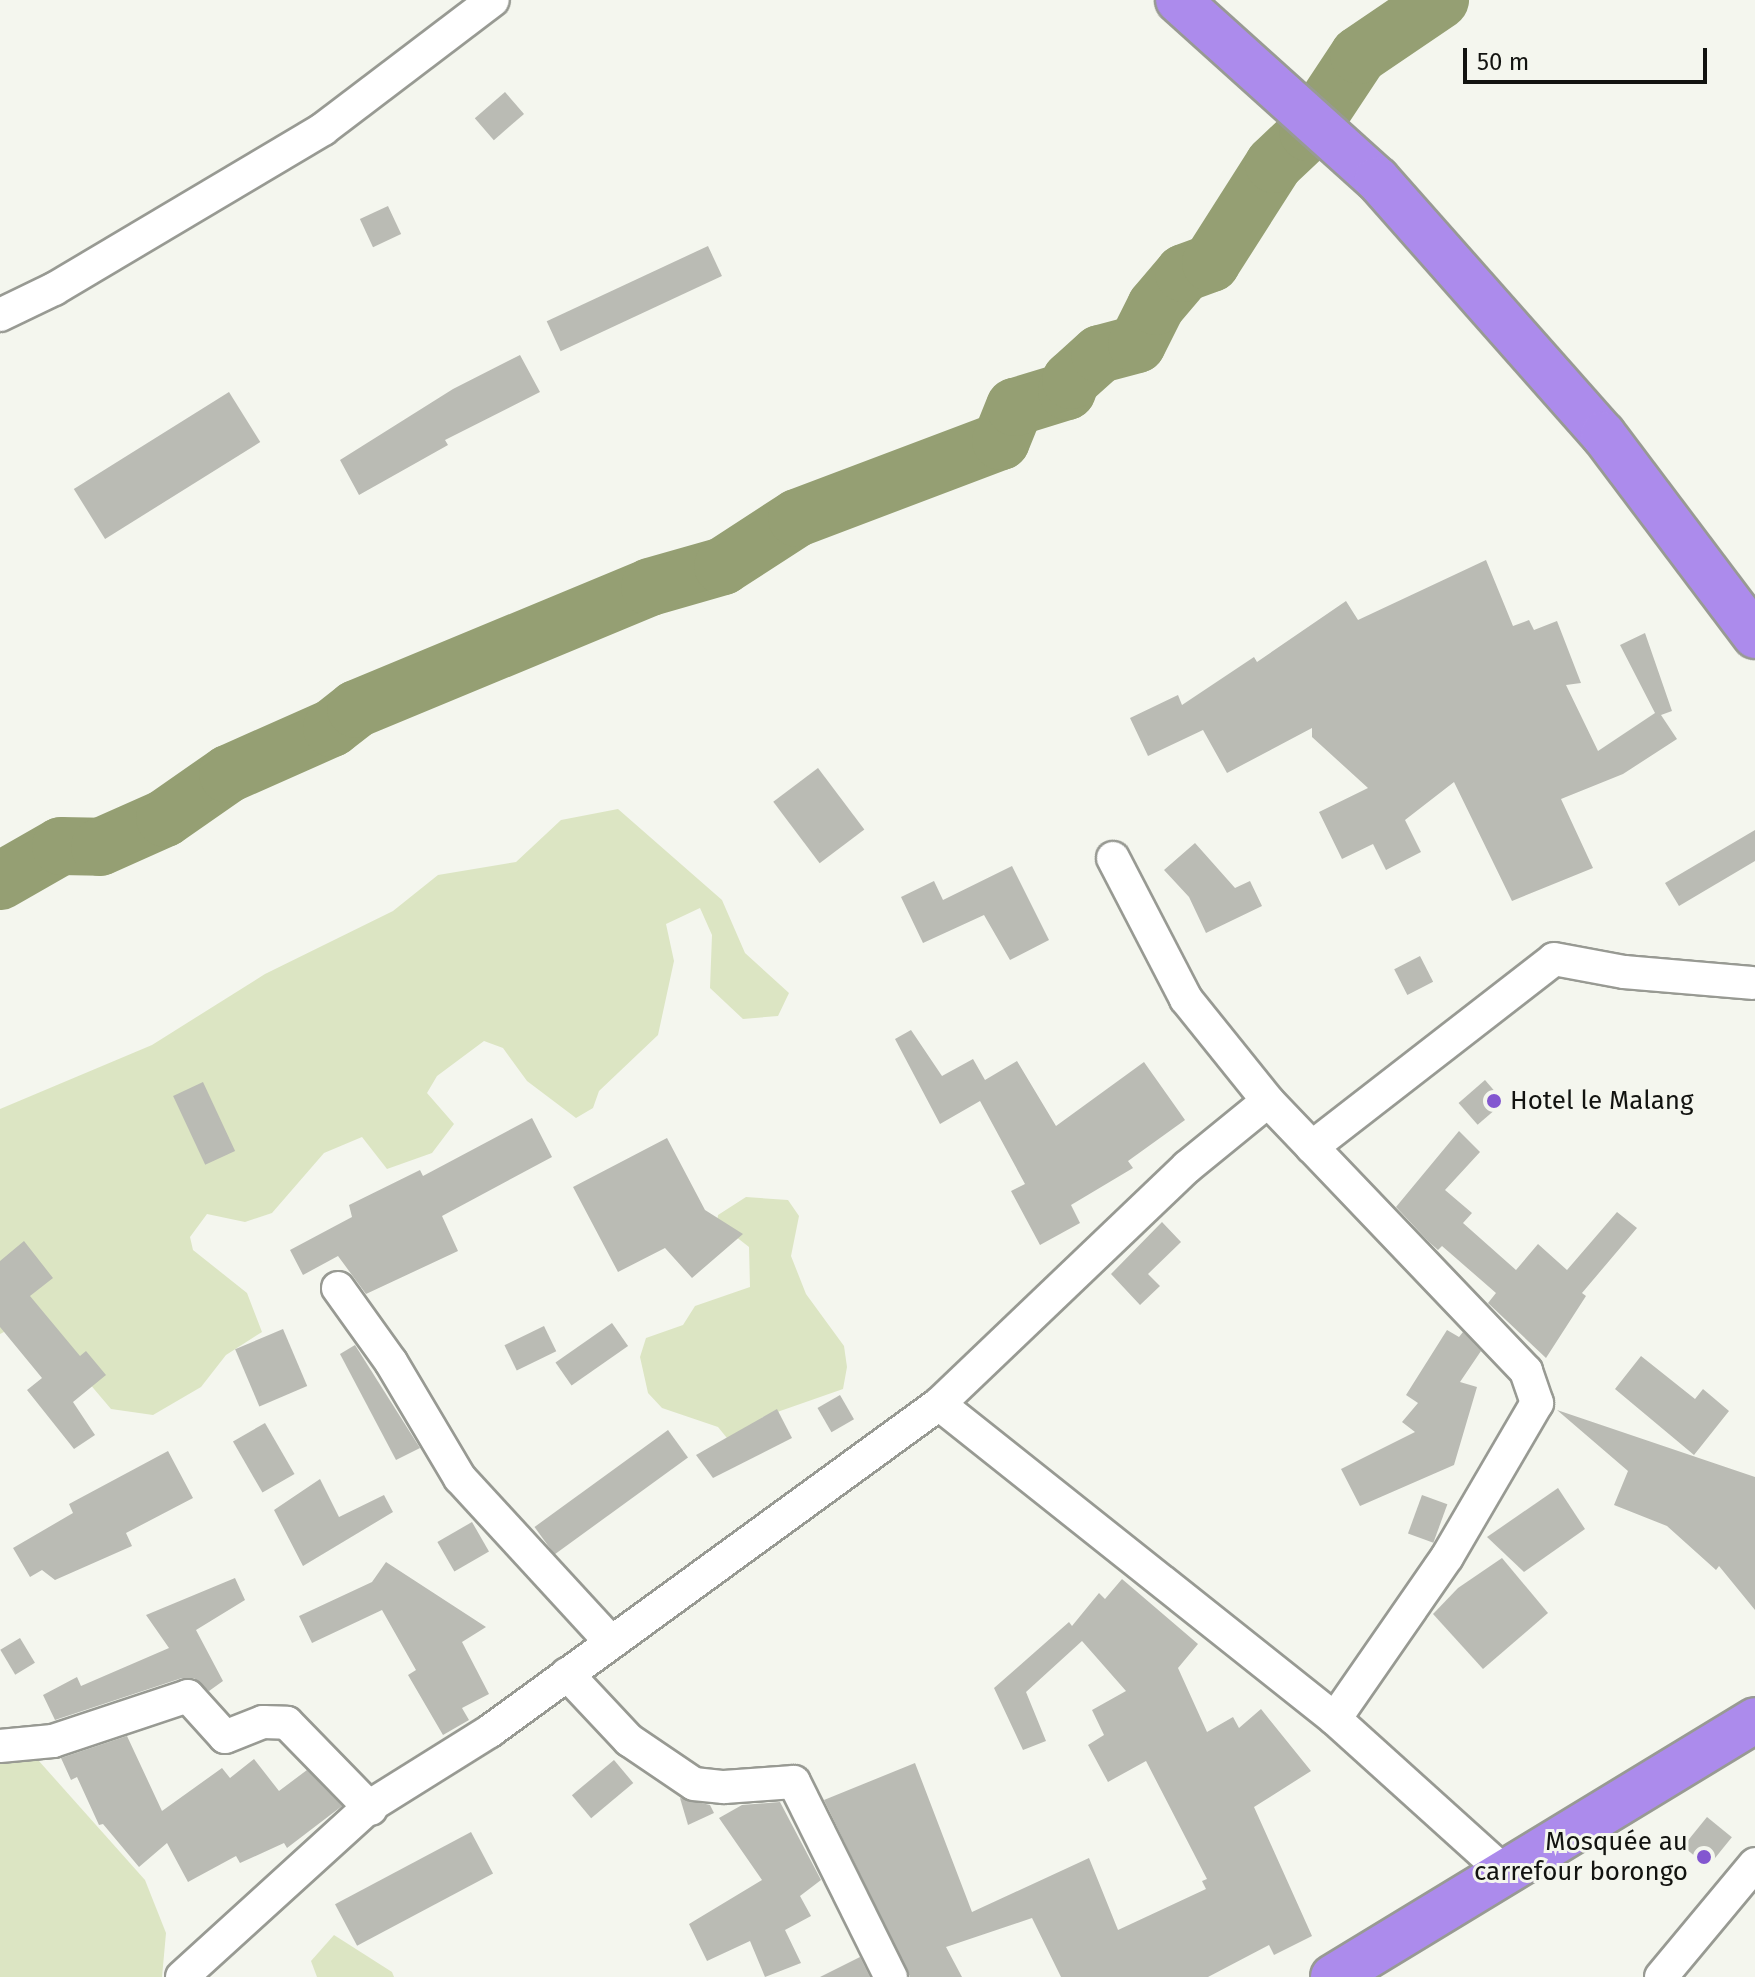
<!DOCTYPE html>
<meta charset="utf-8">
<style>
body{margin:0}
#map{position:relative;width:1755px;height:1977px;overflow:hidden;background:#f4f6ee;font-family:"Fira Sans",sans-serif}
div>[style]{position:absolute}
.green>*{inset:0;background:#dce5c3}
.river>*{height:58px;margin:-29px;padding:0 29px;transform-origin:29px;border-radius:29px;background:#959f73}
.building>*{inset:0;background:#babbb4;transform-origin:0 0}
.roads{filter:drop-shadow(2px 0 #989a93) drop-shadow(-2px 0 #989a93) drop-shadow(0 2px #989a93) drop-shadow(0 -2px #989a93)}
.minor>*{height:32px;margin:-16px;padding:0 16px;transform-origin:16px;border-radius:16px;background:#fff}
.trunk>*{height:44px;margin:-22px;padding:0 22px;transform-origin:22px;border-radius:22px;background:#ac8bec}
.dots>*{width:22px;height:22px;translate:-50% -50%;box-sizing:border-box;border:4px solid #f4f6ee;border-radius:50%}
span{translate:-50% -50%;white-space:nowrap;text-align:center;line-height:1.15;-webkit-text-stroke:6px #f4f6ee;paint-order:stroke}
.poi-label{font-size:26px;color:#121310}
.left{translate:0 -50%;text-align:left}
.right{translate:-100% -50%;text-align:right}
.scale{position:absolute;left:1463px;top:48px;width:244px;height:36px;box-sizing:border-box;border:4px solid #121310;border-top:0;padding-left:10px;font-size:24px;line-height:28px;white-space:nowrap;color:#121310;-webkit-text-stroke:6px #f4f6ee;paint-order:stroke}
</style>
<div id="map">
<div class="green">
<div style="clip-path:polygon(618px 809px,722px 900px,745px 953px,789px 993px,778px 1016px,743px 1019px,710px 988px,712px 935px,700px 908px,666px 924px,674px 961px,658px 1035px,599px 1091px,593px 1108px,576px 1118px,527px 1081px,503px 1048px,484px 1041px,437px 1076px,427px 1093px,454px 1124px,432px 1153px,387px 1169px,362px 1137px,324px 1153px,272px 1213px,245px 1222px,207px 1214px,190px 1237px,193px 1250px,247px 1293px,262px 1332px,226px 1355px,201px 1387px,153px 1415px,111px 1409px,33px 1317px,0 1334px,0 1109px,152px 1045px,265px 974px,393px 911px,438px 875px,516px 862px,561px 820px)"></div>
<div style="clip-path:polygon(746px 1197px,788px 1200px,799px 1216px,791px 1256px,806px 1294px,844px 1346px,847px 1367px,843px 1389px,763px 1417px,731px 1443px,718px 1427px,662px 1408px,648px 1393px,640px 1357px,646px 1338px,683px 1325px,695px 1306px,750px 1287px,749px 1247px,717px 1222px,718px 1215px)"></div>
<div style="clip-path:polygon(14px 1733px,145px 1880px,166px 1933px,162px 1977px,0 1977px,0 1736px)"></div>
<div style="clip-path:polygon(334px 1935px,392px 1972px,394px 1977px,317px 1977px,311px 1961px)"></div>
</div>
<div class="river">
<div style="left:0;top:881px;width:70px;rotate:-29.8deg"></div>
<div style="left:61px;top:846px;width:39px;rotate:1deg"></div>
<div style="left:100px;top:847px;width:71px;rotate:-24deg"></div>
<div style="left:165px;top:818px;width:77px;rotate:-34.9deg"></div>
<div style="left:228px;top:774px;width:114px;rotate:-23.9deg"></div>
<div style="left:332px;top:728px;width:31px;rotate:-38deg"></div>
<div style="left:356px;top:709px;width:318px;rotate:-22.5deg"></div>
<div style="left:650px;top:587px;width:76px;rotate:-16deg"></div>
<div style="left:723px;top:566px;width:88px;rotate:-33deg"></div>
<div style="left:797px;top:518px;width:218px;rotate:-20.7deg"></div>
<div style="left:1001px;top:441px;width:37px;rotate:-68deg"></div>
<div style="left:1015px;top:407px;width:54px;rotate:-17.1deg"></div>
<div style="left:1067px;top:391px;width:12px;rotate:-70deg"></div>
<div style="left:1071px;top:380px;width:39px;rotate:-42deg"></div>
<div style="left:1100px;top:354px;width:38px;rotate:-15deg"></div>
<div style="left:1137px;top:344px;width:42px;rotate:-63.4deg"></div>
<div style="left:1156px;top:306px;width:43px;rotate:-49.7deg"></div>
<div style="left:1184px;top:273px;width:29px;rotate:-20deg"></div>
<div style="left:1211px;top:263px;width:117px;rotate:-57.5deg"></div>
<div style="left:1274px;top:164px;width:47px;rotate:-43.3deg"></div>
<div style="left:1308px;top:132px;width:92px;rotate:-56.5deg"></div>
<div style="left:1359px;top:55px;width:98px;rotate:-34.2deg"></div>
</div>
<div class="building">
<div style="left:505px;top:92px;width:29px;height:40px;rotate:49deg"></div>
<div style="left:388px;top:206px;width:31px;height:31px;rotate:65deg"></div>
<div style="left:708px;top:246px;width:33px;height:178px;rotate:65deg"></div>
<div style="clip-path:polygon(520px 355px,540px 392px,445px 440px,448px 445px,359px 495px,340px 460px,453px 389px)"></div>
<div style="left:229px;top:392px;width:59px;height:183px;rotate:58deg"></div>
<div style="clip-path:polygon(1486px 560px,1513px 626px,1529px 620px,1534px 630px,1557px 621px,1581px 683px,1566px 685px,1598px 751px,1655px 713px,1620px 645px,1645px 633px,1672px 711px,1661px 715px,1677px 739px,1623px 774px,1561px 799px,1593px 868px,1512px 901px,1454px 782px,1405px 820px,1421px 852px,1386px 870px,1373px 844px,1342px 859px,1319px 812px,1368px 788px,1312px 737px,1312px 728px,1227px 773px,1203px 730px,1148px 756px,1130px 718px,1178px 695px,1182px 705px,1254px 657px,1257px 662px,1346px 601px,1358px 620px)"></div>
<div style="left:818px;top:768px;width:77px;height:56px;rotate:53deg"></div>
<div style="clip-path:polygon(1755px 830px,1755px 861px,1679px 906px,1665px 883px)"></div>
<div style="clip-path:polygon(1195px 843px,1235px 888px,1250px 881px,1262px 906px,1206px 933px,1189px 897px,1164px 870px)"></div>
<div style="clip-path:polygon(1012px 866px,1049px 940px,1010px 960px,984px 915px,923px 943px,901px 897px,934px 881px,943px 900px)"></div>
<div style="left:1420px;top:956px;width:29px;height:29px;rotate:63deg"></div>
<div style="clip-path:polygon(911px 1030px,942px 1076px,973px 1059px,985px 1080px,1017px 1061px,1056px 1126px,1144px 1062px,1185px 1120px,1128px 1161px,1133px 1168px,1071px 1205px,1080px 1223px,1040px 1245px,1011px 1191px,1025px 1184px,980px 1101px,940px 1124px,895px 1039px)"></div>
<div style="left:1485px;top:1080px;width:29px;height:35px;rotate:49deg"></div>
<div style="left:203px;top:1082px;width:76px;height:33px;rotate:65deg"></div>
<div style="clip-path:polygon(532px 1118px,552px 1157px,442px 1216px,458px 1251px,366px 1294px,338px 1256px,303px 1275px,290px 1250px,352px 1217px,349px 1205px,420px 1170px,423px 1176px)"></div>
<div style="clip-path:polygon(1459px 1131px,1480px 1152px,1445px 1190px,1472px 1213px,1463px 1223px,1516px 1270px,1538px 1244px,1567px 1270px,1617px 1212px,1637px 1228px,1582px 1293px,1586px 1296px,1546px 1358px,1488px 1303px,1496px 1293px,1442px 1246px,1438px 1250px,1429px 1242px,1396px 1207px)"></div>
<div style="clip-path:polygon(667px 1138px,705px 1210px,743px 1234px,692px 1278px,665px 1248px,618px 1272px,573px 1187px)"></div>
<div style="clip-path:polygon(1162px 1222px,1181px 1242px,1148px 1274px,1160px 1286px,1140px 1305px,1111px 1274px)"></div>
<div style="clip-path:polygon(24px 1241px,53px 1278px,30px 1296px,80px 1356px,86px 1351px,106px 1375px,73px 1402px,95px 1435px,74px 1449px,27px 1390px,42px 1378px,0 1327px,0 1261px)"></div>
<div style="left:612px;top:1323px;width:28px;height:69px;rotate:55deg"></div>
<div style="left:544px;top:1326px;width:28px;height:44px;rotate:64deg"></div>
<div style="left:283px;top:1329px;width:62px;height:52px;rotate:67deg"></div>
<div style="clip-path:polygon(1447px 1330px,1459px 1337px,1463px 1332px,1481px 1351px,1460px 1382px,1477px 1387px,1454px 1465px,1360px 1506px,1341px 1469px,1415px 1432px,1402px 1422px,1418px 1403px,1406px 1395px)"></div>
<div style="clip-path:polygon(355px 1345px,420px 1448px,396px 1460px,340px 1354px)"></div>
<div style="clip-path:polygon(1641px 1356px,1695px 1399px,1703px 1389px,1729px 1411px,1694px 1455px,1615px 1389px)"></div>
<div style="left:840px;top:1395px;width:28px;height:26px;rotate:60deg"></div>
<div style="clip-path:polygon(777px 1409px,792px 1438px,713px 1478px,696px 1455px)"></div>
<div style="clip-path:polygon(1557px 1410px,1755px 1477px,1755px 1610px,1719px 1566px,1716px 1570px,1667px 1526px,1614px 1505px,1628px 1471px)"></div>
<div style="left:265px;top:1423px;width:59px;height:37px;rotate:60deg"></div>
<div style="left:668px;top:1430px;width:34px;height:165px;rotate:54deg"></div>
<div style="clip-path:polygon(168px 1451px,193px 1498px,126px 1533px,132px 1546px,55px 1580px,42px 1570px,30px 1577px,13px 1548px,73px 1513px,69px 1504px)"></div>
<div style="clip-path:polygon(320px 1479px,339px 1517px,384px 1495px,393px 1512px,303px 1566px,274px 1510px)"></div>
<div style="clip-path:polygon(1558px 1488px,1585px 1529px,1524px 1572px,1487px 1537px)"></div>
<div style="left:1422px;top:1495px;width:27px;height:41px;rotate:20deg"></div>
<div style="left:472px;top:1522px;width:34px;height:40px;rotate:60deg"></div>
<div style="clip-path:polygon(1502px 1558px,1548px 1613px,1483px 1669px,1433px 1614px,1458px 1588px)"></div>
<div style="clip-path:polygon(386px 1562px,486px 1627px,462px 1642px,489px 1694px,462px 1708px,469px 1720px,443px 1735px,408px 1675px,416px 1670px,382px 1610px,312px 1643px,299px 1616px,372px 1582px)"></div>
<div style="clip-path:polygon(235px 1578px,245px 1600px,196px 1630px,223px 1681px,209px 1691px,194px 1678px,182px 1678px,55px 1720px,43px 1695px,77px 1677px,81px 1686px,169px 1648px,146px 1615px)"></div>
<div style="clip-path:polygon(1122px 1579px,1198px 1644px,1178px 1668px,1207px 1732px,1233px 1717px,1239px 1728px,1261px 1709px,1311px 1771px,1254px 1807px,1312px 1936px,1274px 1955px,1269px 1945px,1208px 1977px,1061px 1977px,1032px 1918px,946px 1947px,962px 1977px,910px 1977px,824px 1800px,915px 1763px,972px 1912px,1089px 1858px,1118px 1930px,1206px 1889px,1202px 1881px,1207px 1879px,1146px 1761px,1108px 1782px,1088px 1745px,1104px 1735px,1092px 1710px,1126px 1691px,1082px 1641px,1026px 1692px,1046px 1741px,1023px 1750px,994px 1688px,1069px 1622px,1072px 1626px,1099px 1593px,1105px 1599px)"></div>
<div style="left:20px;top:1638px;width:29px;height:23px;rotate:59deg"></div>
<div style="clip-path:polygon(127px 1736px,162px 1811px,222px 1768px,230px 1778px,254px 1759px,279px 1791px,307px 1770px,342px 1806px,287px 1848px,284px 1843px,240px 1863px,236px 1856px,188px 1882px,167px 1843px,139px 1867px,103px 1824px,99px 1825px,77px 1777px,71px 1780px,61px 1758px)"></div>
<div style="left:614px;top:1760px;width:30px;height:55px;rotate:50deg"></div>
<div style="clip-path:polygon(680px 1798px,710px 1805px,714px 1813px,688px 1825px)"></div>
<div style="clip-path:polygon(780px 1802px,821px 1880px,800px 1896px,811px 1916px,785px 1930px,801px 1963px,765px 1977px,750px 1941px,707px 1961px,689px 1924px,762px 1880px,719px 1818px,742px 1805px)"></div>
<div style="left:1707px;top:1817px;width:32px;height:38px;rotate:39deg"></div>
<div style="left:471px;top:1832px;width:47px;height:154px;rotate:62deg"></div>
<div style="clip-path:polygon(860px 1957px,870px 1977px,820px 1977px)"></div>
</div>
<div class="roads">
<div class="minor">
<div style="left:0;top:315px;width:60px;rotate:-25.7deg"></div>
<div style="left:54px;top:289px;width:313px;rotate:-30.7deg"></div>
<div style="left:323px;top:129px;width:213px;rotate:-37.2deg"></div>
<div style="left:1113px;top:858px;width:159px;rotate:62.6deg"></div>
<div style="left:1186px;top:999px;width:131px;rotate:51.2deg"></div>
<div style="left:1312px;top:1147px;width:310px;rotate:46.3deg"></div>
<div style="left:1526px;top:1371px;width:34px;rotate:71deg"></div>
<div style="left:1537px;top:1403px;width:178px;rotate:120.3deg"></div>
<div style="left:1447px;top:1557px;width:197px;rotate:124.7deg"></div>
<div style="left:338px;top:1288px;width:91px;rotate:54.4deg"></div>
<div style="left:391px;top:1362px;width:135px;rotate:59.3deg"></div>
<div style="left:460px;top:1478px;width:223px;rotate:47.4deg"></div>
<div style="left:939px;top:1404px;width:506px;rotate:38.5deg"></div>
<div style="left:1335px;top:1719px;width:227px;rotate:42.1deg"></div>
<div style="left:567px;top:1674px;width:91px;rotate:46.8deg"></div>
<div style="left:629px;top:1740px;width:78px;rotate:34.1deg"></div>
<div style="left:694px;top:1784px;width:30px;rotate:6deg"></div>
<div style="left:724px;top:1787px;width:70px;rotate:-4.1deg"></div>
<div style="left:794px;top:1782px;width:218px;rotate:63.6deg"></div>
<div style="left:0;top:1746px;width:53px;rotate:-5.4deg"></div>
<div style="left:53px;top:1741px;width:142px;rotate:-18.4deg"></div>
<div style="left:188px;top:1696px;width:55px;rotate:47.9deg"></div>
<div style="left:225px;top:1737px;width:41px;rotate:-21.5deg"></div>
<div style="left:263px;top:1722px;width:24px;rotate:2deg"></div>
<div style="left:287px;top:1723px;width:120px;rotate:45.7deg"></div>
<div style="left:182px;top:1977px;width:254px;rotate:-42.3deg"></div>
<div style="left:370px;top:1806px;width:142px;rotate:-32deg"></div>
<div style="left:490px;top:1731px;width:555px;rotate:-36.07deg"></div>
<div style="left:939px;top:1404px;width:343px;rotate:-43.7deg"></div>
<div style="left:1187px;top:1167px;width:104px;rotate:-39.2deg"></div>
<div style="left:1268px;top:1101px;width:64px;rotate:46.3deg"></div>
<div style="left:1312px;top:1147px;width:306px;rotate:-37.8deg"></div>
<div style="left:1554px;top:959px;width:71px;rotate:10.5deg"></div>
<div style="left:1624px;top:972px;width:128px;rotate:4.9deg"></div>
<div style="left:1661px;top:1977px;width:147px;rotate:-50.2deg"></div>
</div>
<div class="trunk">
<div style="left:1178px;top:0;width:268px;rotate:42deg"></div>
<div style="left:1377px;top:179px;width:341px;rotate:48.5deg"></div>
<div style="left:1603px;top:434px;width:253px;rotate:53deg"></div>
<div style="left:1333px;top:1977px;width:494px;rotate:-31.3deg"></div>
</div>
</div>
<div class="dots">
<div style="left:1494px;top:1101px;background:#8357d0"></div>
<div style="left:1704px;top:1857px;background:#8357d0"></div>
</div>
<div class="poi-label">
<span class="left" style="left:1510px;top:1101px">Hotel le Malang</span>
<span class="right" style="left:1688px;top:1857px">Mosquée au<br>carrefour borongo</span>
</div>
<div class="scale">50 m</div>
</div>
